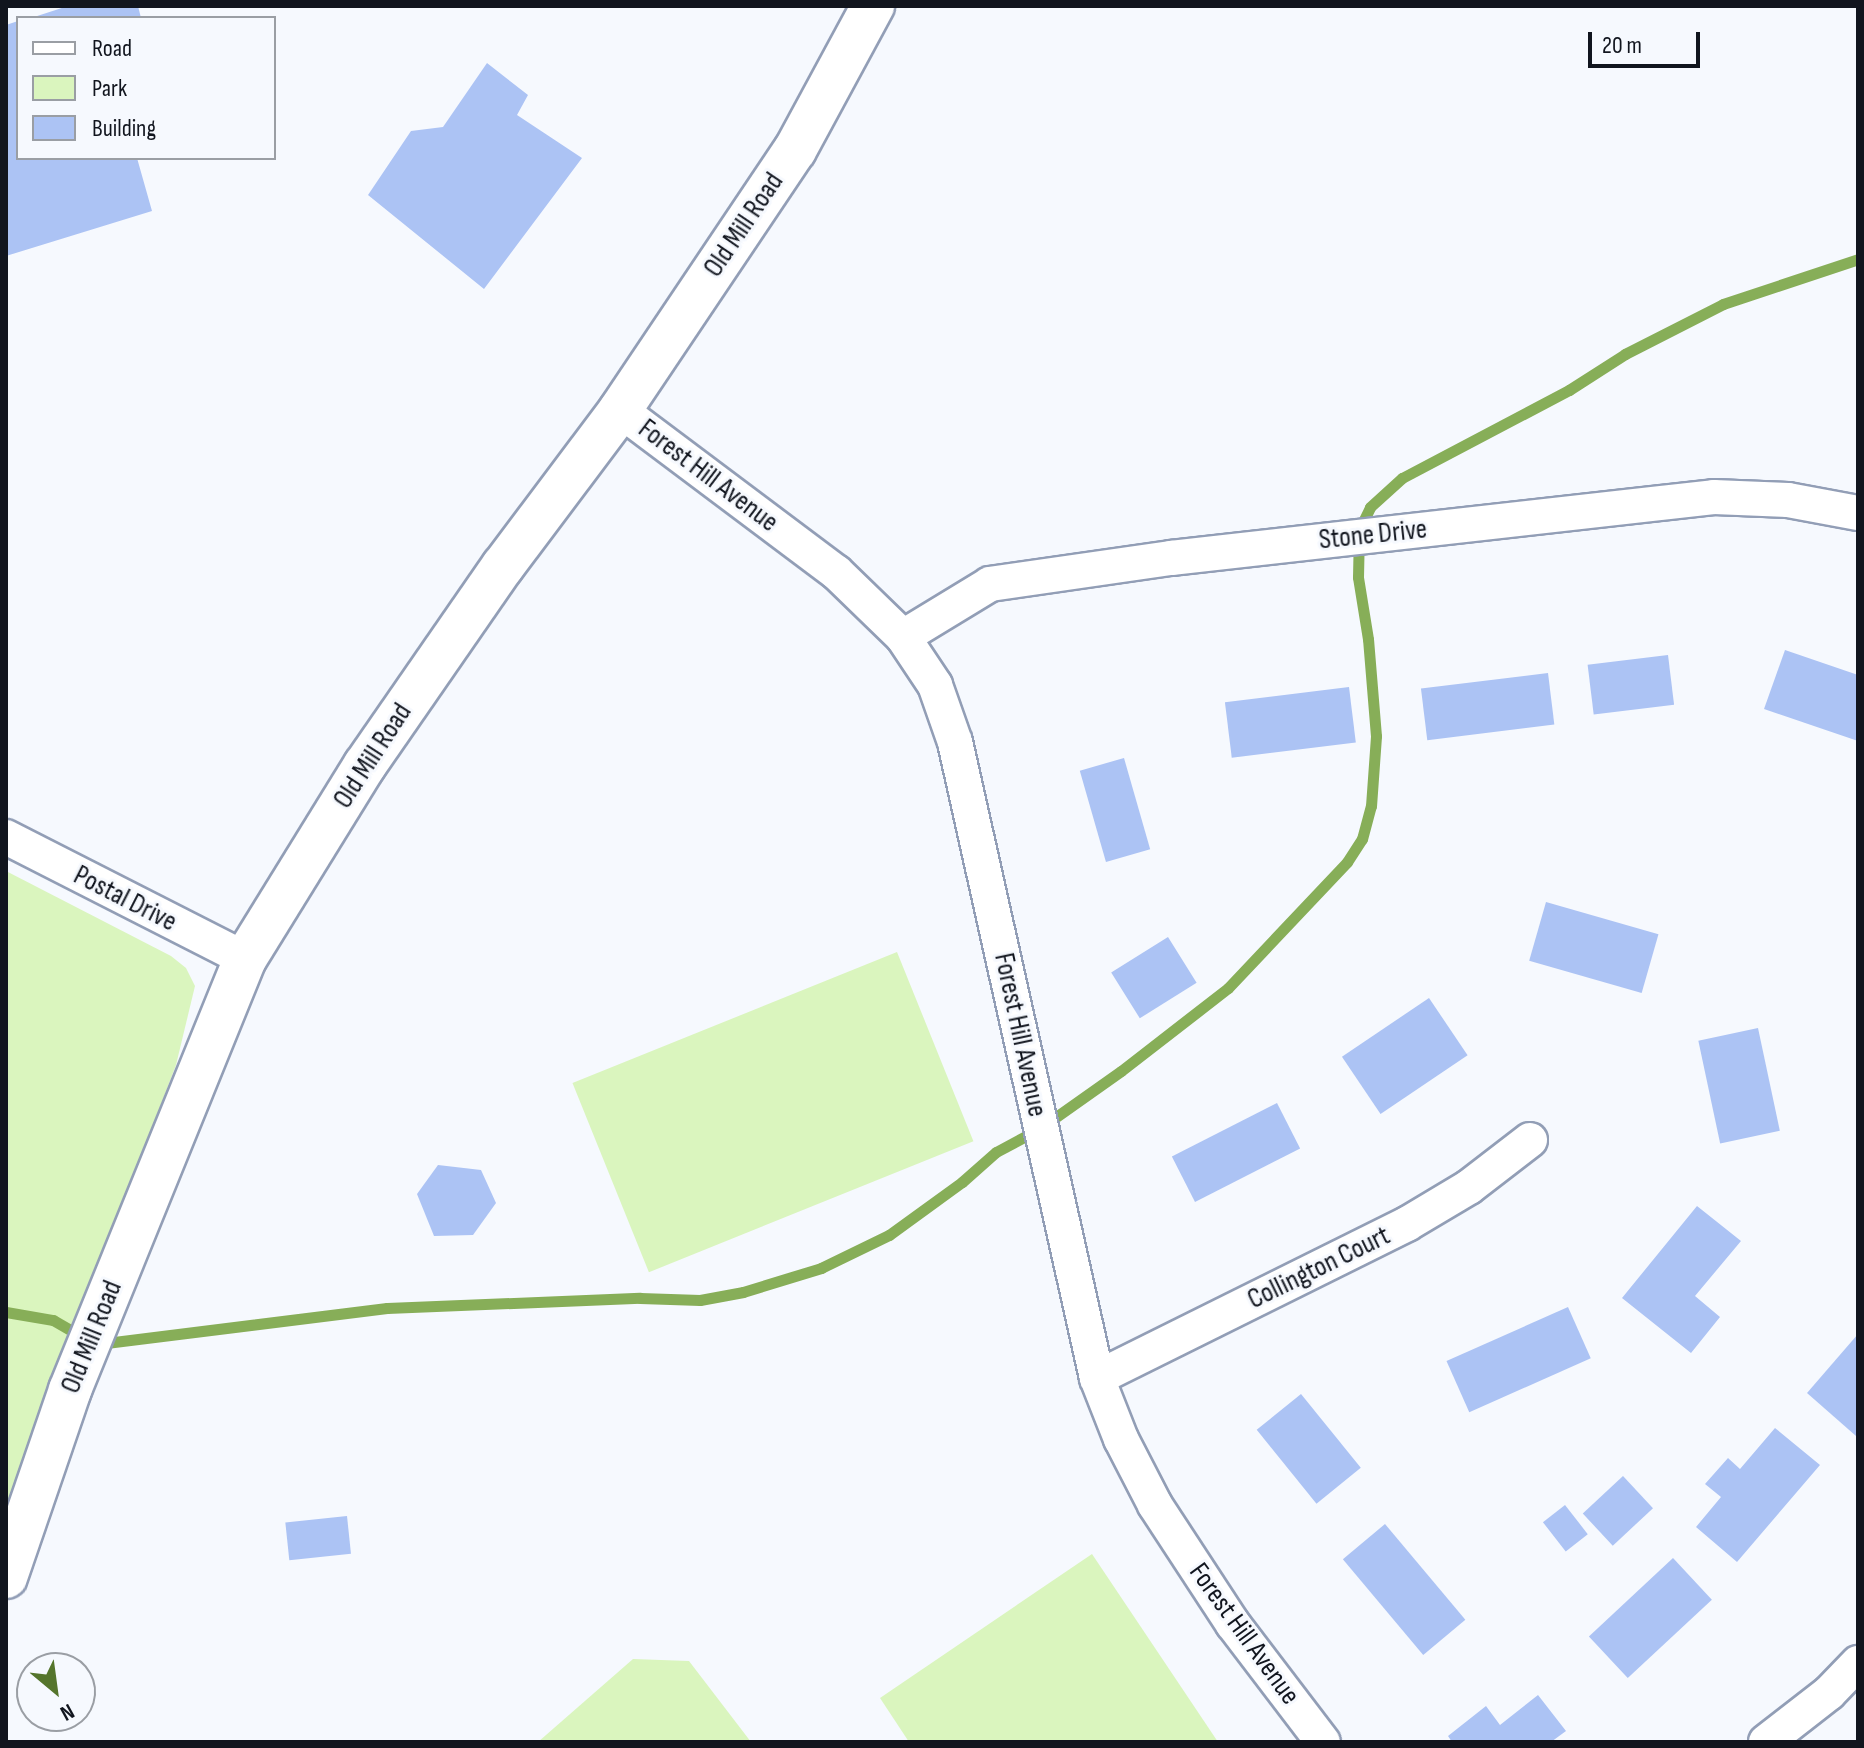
<!DOCTYPE html>
<style>
body{margin:0}
#map{position:relative;width:1864px;height:1748px;overflow:hidden;background:#f6f9fe;font-family:"Sofia Sans Condensed",sans-serif}
div>[style]{position:absolute}
.green>*{inset:0;background:#daf5be;transform-origin:0 0}
.stream>*{height:11px;margin:-5.5px;padding:0 5.5px;transform-origin:5.5px;border-radius:5.5px;background:#87ae58}
.building>*{inset:0;background:#acc3f4;transform-origin:0 0}
.roads{filter:drop-shadow(2px 0 #929eb6) drop-shadow(-2px 0 #929eb6) drop-shadow(0 2px #929eb6) drop-shadow(0 -2px #929eb6)}
.minor>*{height:34px;margin:-17px;padding:0 17px;transform-origin:17px;border-radius:17px;background:#fff}
.tertiary>*{height:42px;margin:-21px;padding:0 21px;transform-origin:21px;border-radius:21px;background:#fff}
span{translate:-50% -50%;white-space:nowrap;text-align:center;line-height:1.15;-webkit-text-stroke:6px #f6f9fe;paint-order:stroke}
.street-label{font-size:28px;color:#11151e}
.frame{position:absolute;inset:0;border:8px solid #11151e;pointer-events:none}
.legend{position:absolute;left:16px;top:16px;width:260px;height:144px;box-sizing:border-box;background:#f6f9fe;border:2px solid #9a9ea4;margin:0;padding:10px 14px;list-style:none;font-size:24px;color:#11151e}
.legend li{display:flex;align-items:center;gap:16px;height:40px}
.legend b{width:40px;border:2px solid #9a9ea4}
.north{position:absolute;left:16px;top:1652px;width:80px;height:80px;box-sizing:border-box;background:#f6f9fe;border:2px solid #9a9ea4;border-radius:50%;rotate:151deg;font-size:22px;font-weight:700;line-height:32px;text-align:center;color:#11151e}
.north::after{content:'';display:block;margin:auto;width:28px;height:36px;background:#55752c;clip-path:polygon(50% 0,100% 100%,50% 72%,0 100%)}
.scale{position:absolute;left:1588px;top:32px;width:112px;height:36px;box-sizing:border-box;border:4px solid #11151e;border-top:0;padding-left:10px;font-size:24px;line-height:28px;white-space:nowrap;color:#11151e;-webkit-text-stroke:6px #f6f9fe;paint-order:stroke}
</style>
<div id="map">
<div class="green">
<div style="clip-path:polygon(6px 871px,171px 956px,186px 968px,195px 986px,176px 1065px,6px 1511px)"></div>
<div style="left:897px;top:952px;width:204px;height:350px;rotate:68deg"></div>
<div style="clip-path:polygon(1092px 1554px,1218px 1742px,909px 1742px,880px 1698px)"></div>
<div style="clip-path:polygon(633px 1659px,689px 1661px,751px 1742px,538px 1742px)"></div>
</div>
<div class="stream">
<div style="left:6px;top:1312px;width:48px;rotate:9.7deg"></div>
<div style="left:53px;top:1320px;width:34px;rotate:30deg"></div>
<div style="left:98px;top:1344px;width:291px;rotate:-7.1deg"></div>
<div style="left:387px;top:1308px;width:253px;rotate:-2.3deg"></div>
<div style="left:640px;top:1298px;width:60px;rotate:1.9deg"></div>
<div style="left:700px;top:1300px;width:44px;rotate:-10.5deg"></div>
<div style="left:743px;top:1292px;width:82px;rotate:-17.1deg"></div>
<div style="left:821px;top:1268px;width:76px;rotate:-25.9deg"></div>
<div style="left:889px;top:1235px;width:90px;rotate:-36deg"></div>
<div style="left:962px;top:1182px;width:45px;rotate:-41.4deg"></div>
<div style="left:996px;top:1152px;width:49px;rotate:-28.1deg"></div>
<div style="left:1039px;top:1129px;width:100px;rotate:-35.3deg"></div>
<div style="left:1121px;top:1071px;width:135px;rotate:-37.8deg"></div>
<div style="left:1228px;top:988px;width:173px;rotate:-46.6deg"></div>
<div style="left:1347px;top:862px;width:27px;rotate:-57deg"></div>
<div style="left:1362px;top:839px;width:34px;rotate:-75deg"></div>
<div style="left:1371px;top:806px;width:70px;rotate:-85.9deg"></div>
<div style="left:1376px;top:736px;width:97px;rotate:-94.7deg"></div>
<div style="left:1368px;top:639px;width:63px;rotate:-99.2deg"></div>
<div style="left:1358px;top:577px;width:47px;rotate:-88.8deg"></div>
<div style="left:1359px;top:530px;width:25px;rotate:-64deg"></div>
<div style="left:1370px;top:507px;width:43px;rotate:-42.2deg"></div>
<div style="left:1402px;top:478px;width:189px;rotate:-27.8deg"></div>
<div style="left:1569px;top:390px;width:67px;rotate:-32.7deg"></div>
<div style="left:1625px;top:354px;width:110px;rotate:-27deg"></div>
<div style="left:1723px;top:304px;width:142px;rotate:-18.4deg"></div>
</div>
<div class="building">
<div style="clip-path:polygon(68px 6px,138px 6px,141px 18px,31px 18px)"></div>
<div style="clip-path:polygon(18px 21px,18px 158px,137px 158px,152px 211px,6px 256px,6px 25px)"></div>
<div style="clip-path:polygon(487px 63px,528px 95px,517px 115px,582px 158px,484px 289px,368px 195px,411px 131px,443px 127px)"></div>
<div style="clip-path:polygon(1785px 650px,1858px 675px,1858px 741px,1764px 709px)"></div>
<div style="left:1668px;top:655px;width:50px;height:81px;rotate:83deg"></div>
<div style="left:1548px;top:673px;width:52px;height:128px;rotate:83deg"></div>
<div style="left:1349px;top:687px;width:56px;height:125px;rotate:83deg"></div>
<div style="left:1124px;top:758px;width:95px;height:46px;rotate:74deg"></div>
<div style="left:1546px;top:902px;width:117px;height:61px;rotate:16deg"></div>
<div style="left:1168px;top:937px;width:54px;height:67px;rotate:58deg"></div>
<div style="left:1429px;top:998px;width:69px;height:105px;rotate:56deg"></div>
<div style="left:1758px;top:1028px;width:105px;height:61px;rotate:78deg"></div>
<div style="left:1277px;top:1103px;width:51px;height:118px;rotate:63deg"></div>
<div style="clip-path:polygon(438px 1165px,481px 1170px,496px 1203px,473px 1235px,434px 1236px,417px 1194px)"></div>
<div style="clip-path:polygon(1697px 1206px,1741px 1241px,1695px 1296px,1720px 1317px,1691px 1353px,1622px 1298px)"></div>
<div style="left:1568px;top:1307px;width:56px;height:133px;rotate:66deg"></div>
<div style="clip-path:polygon(1858px 1334px,1858px 1435px,1856px 1436px,1807px 1393px)"></div>
<div style="left:1301px;top:1394px;width:95px;height:57px;rotate:51deg"></div>
<div style="clip-path:polygon(1775px 1428px,1820px 1465px,1737px 1562px,1696px 1527px,1721px 1497px,1705px 1484px,1728px 1458px,1740px 1469px)"></div>
<div style="left:1623px;top:1476px;width:44px;height:55px;rotate:47deg"></div>
<div style="left:1565px;top:1505px;width:37px;height:28px;rotate:52deg"></div>
<div style="left:347px;top:1516px;width:38px;height:62px;rotate:84deg"></div>
<div style="left:1385px;top:1524px;width:125px;height:55px;rotate:50deg"></div>
<div style="left:1673px;top:1558px;width:57px;height:115px;rotate:47deg"></div>
<div style="clip-path:polygon(1538px 1695px,1566px 1731px,1551px 1742px,1452px 1742px,1448px 1736px,1486px 1706px,1500px 1725px)"></div>
</div>
<div class="roads">
<div class="minor">
<div style="left:620px;top:410px;width:270px;rotate:36.9deg"></div>
<div style="left:836px;top:572px;width:93px;rotate:44.1deg"></div>
<div style="left:903px;top:637px;width:58px;rotate:56.3deg"></div>
<div style="left:935px;top:685px;width:60px;rotate:70.7deg"></div>
<div style="left:955px;top:742px;width:652px;rotate:77.41deg"></div>
<div style="left:1097px;top:1378px;width:66px;rotate:68.5deg"></div>
<div style="left:1121px;top:1439px;width:74px;rotate:62.7deg"></div>
<div style="left:1155px;top:1505px;width:142px;rotate:56.8deg"></div>
<div style="left:1233px;top:1624px;width:148px;rotate:52.7deg"></div>
<div style="left:903px;top:637px;width:102px;rotate:-31.3deg"></div>
<div style="left:990px;top:584px;width:183px;rotate:-8.2deg"></div>
<div style="left:1171px;top:558px;width:546px;rotate:-6.41deg"></div>
<div style="left:1714px;top:497px;width:74px;rotate:2.3deg"></div>
<div style="left:1788px;top:500px;width:71px;rotate:10.5deg"></div>
<div style="left:6px;top:837px;width:268px;rotate:27deg"></div>
<div style="left:1097px;top:1378px;width:346px;rotate:-26.4deg"></div>
<div style="left:1407px;top:1224px;width:72px;rotate:-30.8deg"></div>
<div style="left:1469px;top:1187px;width:77px;rotate:-37.6deg"></div>
<div style="left:1766px;top:1742px;width:80px;rotate:-37.9deg"></div>
<div style="left:1829px;top:1693px;width:42px;rotate:-46deg"></div>
</div>
<div class="tertiary">
<div style="left:6px;top:1577px;width:198px;rotate:-71.1deg"></div>
<div style="left:70px;top:1390px;width:465px;rotate:-67.9deg"></div>
<div style="left:245px;top:959px;width:228px;rotate:-58.3deg"></div>
<div style="left:365px;top:765px;width:242px;rotate:-55.3deg"></div>
<div style="left:503px;top:566px;width:195px;rotate:-53.1deg"></div>
<div style="left:620px;top:410px;width:313px;rotate:-56.1deg"></div>
<div style="left:795px;top:150px;width:164px;rotate:-61.6deg"></div>
</div>
</div>
<div class="street-label">
<span style="left:744px;top:225px;rotate:-56deg">Old Mill Road</span>
<span style="left:708px;top:476px;rotate:37deg">Forest Hill Avenue</span>
<span style="left:1373px;top:535px;rotate:-6deg">Stone Drive</span>
<span style="left:373px;top:756px;rotate:-57deg">Old Mill Road</span>
<span style="left:125px;top:899px;rotate:27deg">Postal Drive</span>
<span style="left:1020px;top:1035px;rotate:78deg">Forest Hill Avenue</span>
<span style="left:1319px;top:1268px;rotate:-26deg">Collington Court</span>
<span style="left:92px;top:1337px;rotate:-68deg">Old Mill Road</span>
<span style="left:1244px;top:1634px;rotate:54deg">Forest Hill Avenue</span>
</div>
<div class="frame"></div>
<ul class="legend">
<li><b style="height:10px;background:#fff"></b>Road</li>
<li><b style="height:22px;background:#daf5be"></b>Park</li>
<li><b style="height:22px;background:#acc3f4"></b>Building</li>
</ul>
<div class="north">N</div>
<div class="scale">20 m</div>
</div>
